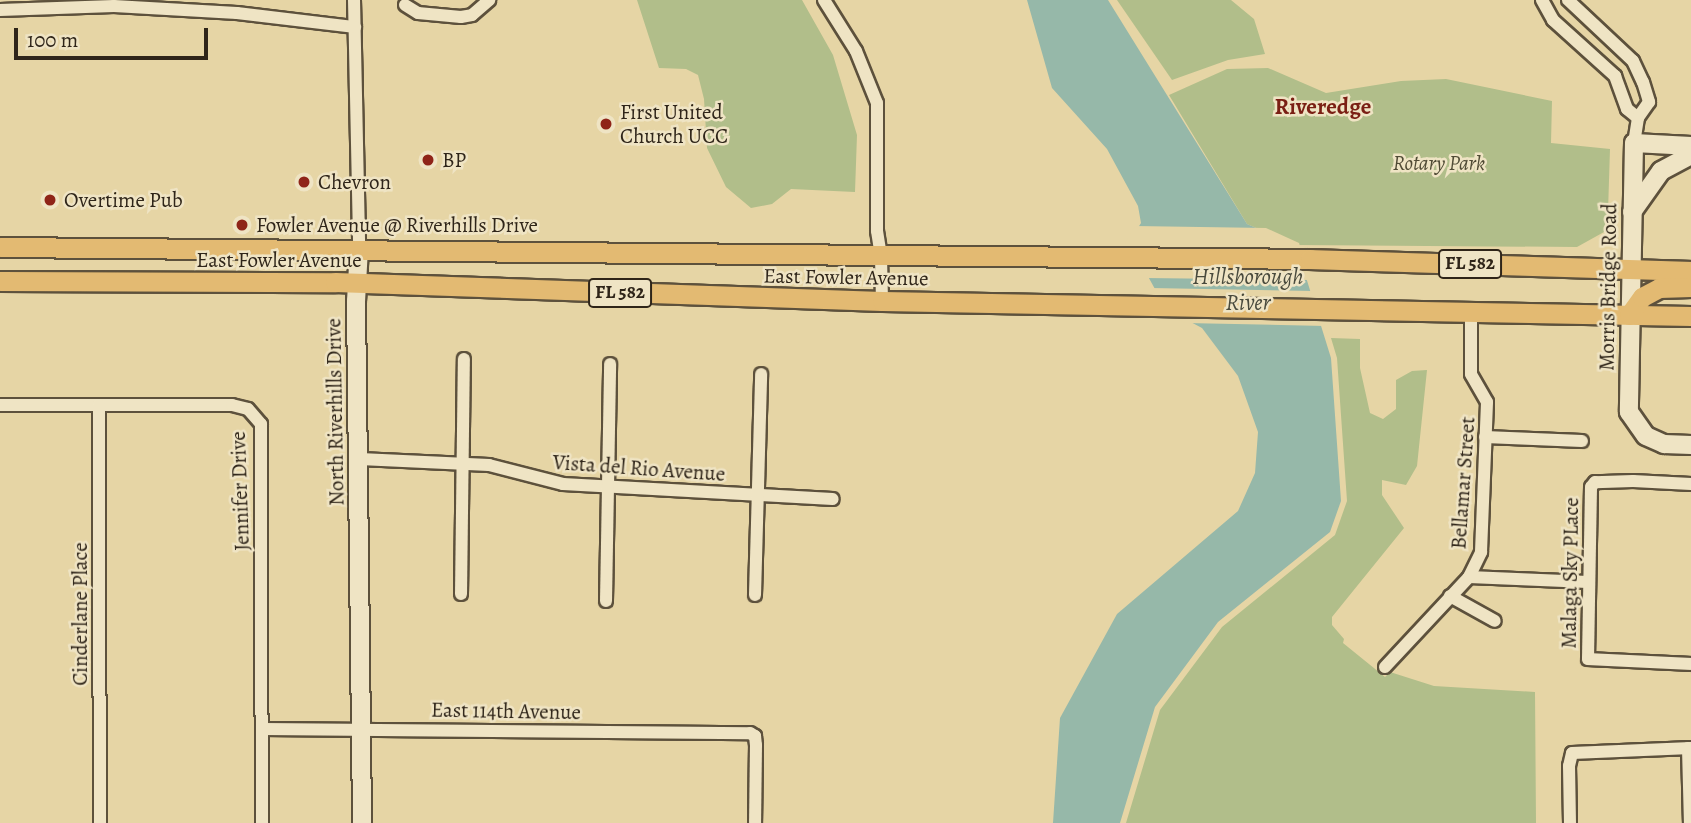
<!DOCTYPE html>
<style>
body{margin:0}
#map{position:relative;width:1691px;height:823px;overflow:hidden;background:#e6d5a5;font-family:Alegreya,serif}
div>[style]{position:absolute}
.green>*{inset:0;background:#b1be8a}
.water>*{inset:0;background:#96b8a9}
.pier>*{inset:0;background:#e6d5a5}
.roads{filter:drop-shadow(2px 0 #5d513c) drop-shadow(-2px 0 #5d513c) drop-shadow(0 2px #5d513c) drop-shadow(0 -2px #5d513c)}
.street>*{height:12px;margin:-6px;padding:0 6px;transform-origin:6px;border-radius:6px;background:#efe4c4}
.secondary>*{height:18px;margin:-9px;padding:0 9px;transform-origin:9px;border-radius:9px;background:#efe4c4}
.primary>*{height:19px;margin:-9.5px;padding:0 9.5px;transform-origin:9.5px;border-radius:9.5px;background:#e3ba72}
.dots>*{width:19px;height:19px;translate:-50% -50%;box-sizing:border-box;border:4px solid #efe4c4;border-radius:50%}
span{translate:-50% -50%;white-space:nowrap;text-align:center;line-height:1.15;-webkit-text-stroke:5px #efe4c4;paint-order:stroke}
.shield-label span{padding:2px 5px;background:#efe4c4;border:2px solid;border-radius:5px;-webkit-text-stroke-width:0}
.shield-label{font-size:19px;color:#2f2519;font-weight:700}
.poi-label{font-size:21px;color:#2f2519}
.left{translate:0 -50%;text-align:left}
.park-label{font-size:21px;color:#504b35;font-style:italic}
.street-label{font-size:21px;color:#2f2519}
.neighbourhood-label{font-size:23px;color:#7a1f14;font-weight:700}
.water-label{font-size:23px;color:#494a3d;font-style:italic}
.scale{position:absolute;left:14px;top:28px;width:194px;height:32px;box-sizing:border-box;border:4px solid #2f2519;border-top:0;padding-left:9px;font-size:21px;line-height:24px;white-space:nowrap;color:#2f2519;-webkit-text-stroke:5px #efe4c4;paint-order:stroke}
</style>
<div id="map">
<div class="green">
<div style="clip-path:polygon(637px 0,802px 0,833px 55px,857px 135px,855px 192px,791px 189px,772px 204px,751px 208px,726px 187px,707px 148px,704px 99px,698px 75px,686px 69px,659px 68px)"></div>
<div style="clip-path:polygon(1117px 0,1231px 0,1254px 19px,1265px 54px,1228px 60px,1172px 80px)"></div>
<div style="clip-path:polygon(1268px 68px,1326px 93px,1401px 81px,1446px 79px,1552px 101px,1551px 143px,1610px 149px,1608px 212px,1604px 232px,1577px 247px,1296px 245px,1247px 224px,1169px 95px,1227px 69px)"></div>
<div style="clip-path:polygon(1331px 338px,1360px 339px,1360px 368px,1370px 413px,1383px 419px,1396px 409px,1396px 380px,1412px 371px,1427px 370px,1417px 466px,1406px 485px,1382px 480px,1382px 495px,1404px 528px,1332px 617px,1332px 625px,1344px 639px,1343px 643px,1385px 677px,1390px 672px,1434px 686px,1535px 692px,1536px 823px,1126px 823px,1160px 710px,1222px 627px,1335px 535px,1347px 501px,1337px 358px)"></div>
</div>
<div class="water">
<div style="clip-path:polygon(1027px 0,1108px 0,1247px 224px,1296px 245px,1331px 358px,1341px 501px,1330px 532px,1218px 622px,1155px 707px,1120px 823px,1053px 823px,1060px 718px,1117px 614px,1238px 511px,1255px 473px,1258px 432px,1238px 376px,1202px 328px,1166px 309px,1129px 242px,1141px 223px,1138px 206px,1107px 149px,1052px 88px)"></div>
</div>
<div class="pier">
<div style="clip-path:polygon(1135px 226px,1266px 228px,1299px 243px,1311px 280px,1145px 278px,1125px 243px)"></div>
<div style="clip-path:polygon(1151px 288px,1314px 291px,1325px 326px,1185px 323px,1164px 312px)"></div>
</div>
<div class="roads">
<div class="street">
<div style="left:354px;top:0;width:248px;rotate:88.8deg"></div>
<div style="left:824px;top:0;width:60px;rotate:57.9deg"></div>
<div style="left:856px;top:51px;width:56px;rotate:68deg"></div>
<div style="left:877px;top:103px;width:128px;rotate:90deg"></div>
<div style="left:877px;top:231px;width:26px;rotate:81deg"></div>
<div style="left:881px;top:257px;width:44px;rotate:88.7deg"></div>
<div style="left:1542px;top:0;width:23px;rotate:61deg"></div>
<div style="left:1553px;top:20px;width:84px;rotate:42.1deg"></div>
<div style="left:1615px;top:76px;width:35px;rotate:70deg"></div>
<div style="left:1627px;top:109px;width:14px;rotate:39deg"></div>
<div style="left:1568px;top:0;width:89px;rotate:43.2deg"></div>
<div style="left:1633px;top:61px;width:23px;rotate:65deg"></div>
<div style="left:1643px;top:82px;width:21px;rotate:73deg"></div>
<div style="left:1649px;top:102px;width:19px;rotate:125deg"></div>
<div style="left:1638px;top:118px;width:25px;rotate:99deg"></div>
<div style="left:405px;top:5px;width:15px;rotate:32deg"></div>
<div style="left:418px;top:13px;width:43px;rotate:5.3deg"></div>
<div style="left:461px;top:17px;width:11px;rotate:-10deg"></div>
<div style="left:472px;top:15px;width:23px;rotate:-41deg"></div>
<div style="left:0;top:10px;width:114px;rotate:-2deg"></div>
<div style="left:114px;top:6px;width:123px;rotate:3.3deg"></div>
<div style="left:237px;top:13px;width:119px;rotate:6.8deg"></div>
<div style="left:0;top:405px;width:232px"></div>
<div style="left:232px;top:405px;width:16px;rotate:14deg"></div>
<div style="left:248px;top:409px;width:20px;rotate:49deg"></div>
<div style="left:261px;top:424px;width:399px;rotate:89.9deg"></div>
<div style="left:99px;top:405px;width:418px;rotate:89.9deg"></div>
<div style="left:1485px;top:437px;width:97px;rotate:2.4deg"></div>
<div style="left:360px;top:459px;width:129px;rotate:2.7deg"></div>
<div style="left:489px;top:465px;width:76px;rotate:14.4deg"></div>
<div style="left:563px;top:484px;width:270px;rotate:3.2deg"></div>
<div style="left:1691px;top:484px;width:58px;rotate:-177deg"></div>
<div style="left:1633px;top:481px;width:38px;rotate:178deg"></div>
<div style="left:1595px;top:482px;width:6px;rotate:129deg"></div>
<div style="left:1591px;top:487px;width:172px;rotate:91deg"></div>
<div style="left:1588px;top:659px;width:103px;rotate:2.8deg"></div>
<div style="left:1469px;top:577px;width:119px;rotate:2.4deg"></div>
<div style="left:461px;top:594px;width:235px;rotate:-89.3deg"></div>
<div style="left:755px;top:595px;width:221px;rotate:-88.4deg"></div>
<div style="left:1450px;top:596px;width:51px;rotate:29.1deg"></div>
<div style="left:606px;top:601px;width:237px;rotate:-89deg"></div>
<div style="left:1385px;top:667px;width:123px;rotate:-47deg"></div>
<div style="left:1469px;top:577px;width:28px;rotate:-64deg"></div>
<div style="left:1481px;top:552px;width:150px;rotate:-87.7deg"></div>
<div style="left:1487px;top:402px;width:32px;rotate:-120deg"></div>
<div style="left:1471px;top:374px;width:61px;rotate:-90deg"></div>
<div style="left:263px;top:729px;width:487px;rotate:0.5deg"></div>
<div style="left:750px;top:733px;width:6px;rotate:31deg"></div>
<div style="left:755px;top:736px;width:9px;rotate:84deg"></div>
<div style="left:756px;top:745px;width:78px;rotate:90.7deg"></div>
<div style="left:1688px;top:748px;width:75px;rotate:88.5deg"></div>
<div style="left:1570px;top:823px;width:57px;rotate:-91deg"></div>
<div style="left:1569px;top:766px;width:13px;rotate:-77deg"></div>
<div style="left:1572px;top:753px;width:119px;rotate:-2.4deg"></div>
</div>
<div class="secondary">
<div style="left:1691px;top:146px;width:57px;rotate:-177deg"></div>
<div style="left:1634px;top:143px;width:269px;rotate:91.1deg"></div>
<div style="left:1629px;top:412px;width:29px;rotate:55deg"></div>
<div style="left:1646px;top:436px;width:20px;rotate:24deg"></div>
<div style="left:1664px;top:444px;width:27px;rotate:2deg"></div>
<div style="left:1632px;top:212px;width:50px;rotate:-54.7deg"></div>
<div style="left:1661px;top:171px;width:34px;rotate:-28deg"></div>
<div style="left:359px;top:248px;width:53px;rotate:93.2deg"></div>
<div style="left:356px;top:301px;width:522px;rotate:89.34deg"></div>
</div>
<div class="primary">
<div style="left:0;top:247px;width:1310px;rotate:0.52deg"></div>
<div style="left:1310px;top:259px;width:381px;rotate:1.8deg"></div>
<div style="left:0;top:281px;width:335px;rotate:0.2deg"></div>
<div style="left:335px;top:282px;width:547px;rotate:1.99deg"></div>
<div style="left:882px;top:301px;width:809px;rotate:1.06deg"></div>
<div style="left:1629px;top:315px;width:22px;rotate:-54deg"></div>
<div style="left:1642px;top:297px;width:19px;rotate:-28deg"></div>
<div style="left:1659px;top:288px;width:32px;rotate:-2deg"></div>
</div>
</div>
<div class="dots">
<div style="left:606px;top:124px;background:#8f2418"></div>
<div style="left:428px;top:160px;background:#8f2418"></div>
<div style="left:304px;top:182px;background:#8f2418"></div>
<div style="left:50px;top:200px;background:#8f2418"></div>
<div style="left:242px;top:225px;background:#8f2418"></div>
</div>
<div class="shield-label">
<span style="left:1470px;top:264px">FL 582</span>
<span style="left:620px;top:293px">FL 582</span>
</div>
<div class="poi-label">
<span class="left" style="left:620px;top:124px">First United<br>Church UCC</span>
<span class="left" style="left:442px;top:160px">BP</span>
<span class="left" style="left:318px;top:182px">Chevron</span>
<span class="left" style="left:64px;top:200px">Overtime Pub</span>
<span class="left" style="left:256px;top:225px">Fowler Avenue @ Riverhills Drive</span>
</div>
<div class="park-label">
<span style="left:1439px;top:163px">Rotary Park</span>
</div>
<div class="street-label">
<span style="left:279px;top:260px">East Fowler Avenue</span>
<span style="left:846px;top:277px;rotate:1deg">East Fowler Avenue</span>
<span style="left:1608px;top:287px;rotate:-89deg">Morris Bridge Road</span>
<span style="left:335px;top:412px;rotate:-91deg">North Riverhills Drive</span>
<span style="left:639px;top:468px;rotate:4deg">Vista del Rio Avenue</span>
<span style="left:1463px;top:483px;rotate:-86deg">Bellamar Street</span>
<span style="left:240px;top:491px;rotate:-92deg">Jennifer Drive</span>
<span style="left:1570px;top:573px;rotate:-89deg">Malaga Sky PLace</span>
<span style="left:80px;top:614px;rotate:-90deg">Cinderlane Place</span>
<span style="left:506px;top:711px;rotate:1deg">East 114th Avenue</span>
</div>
<div class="neighbourhood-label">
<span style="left:1323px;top:107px">Riveredge</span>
</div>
<div class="water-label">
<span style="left:1248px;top:290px">Hillsborough<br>River</span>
</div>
<div class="scale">100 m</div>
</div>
